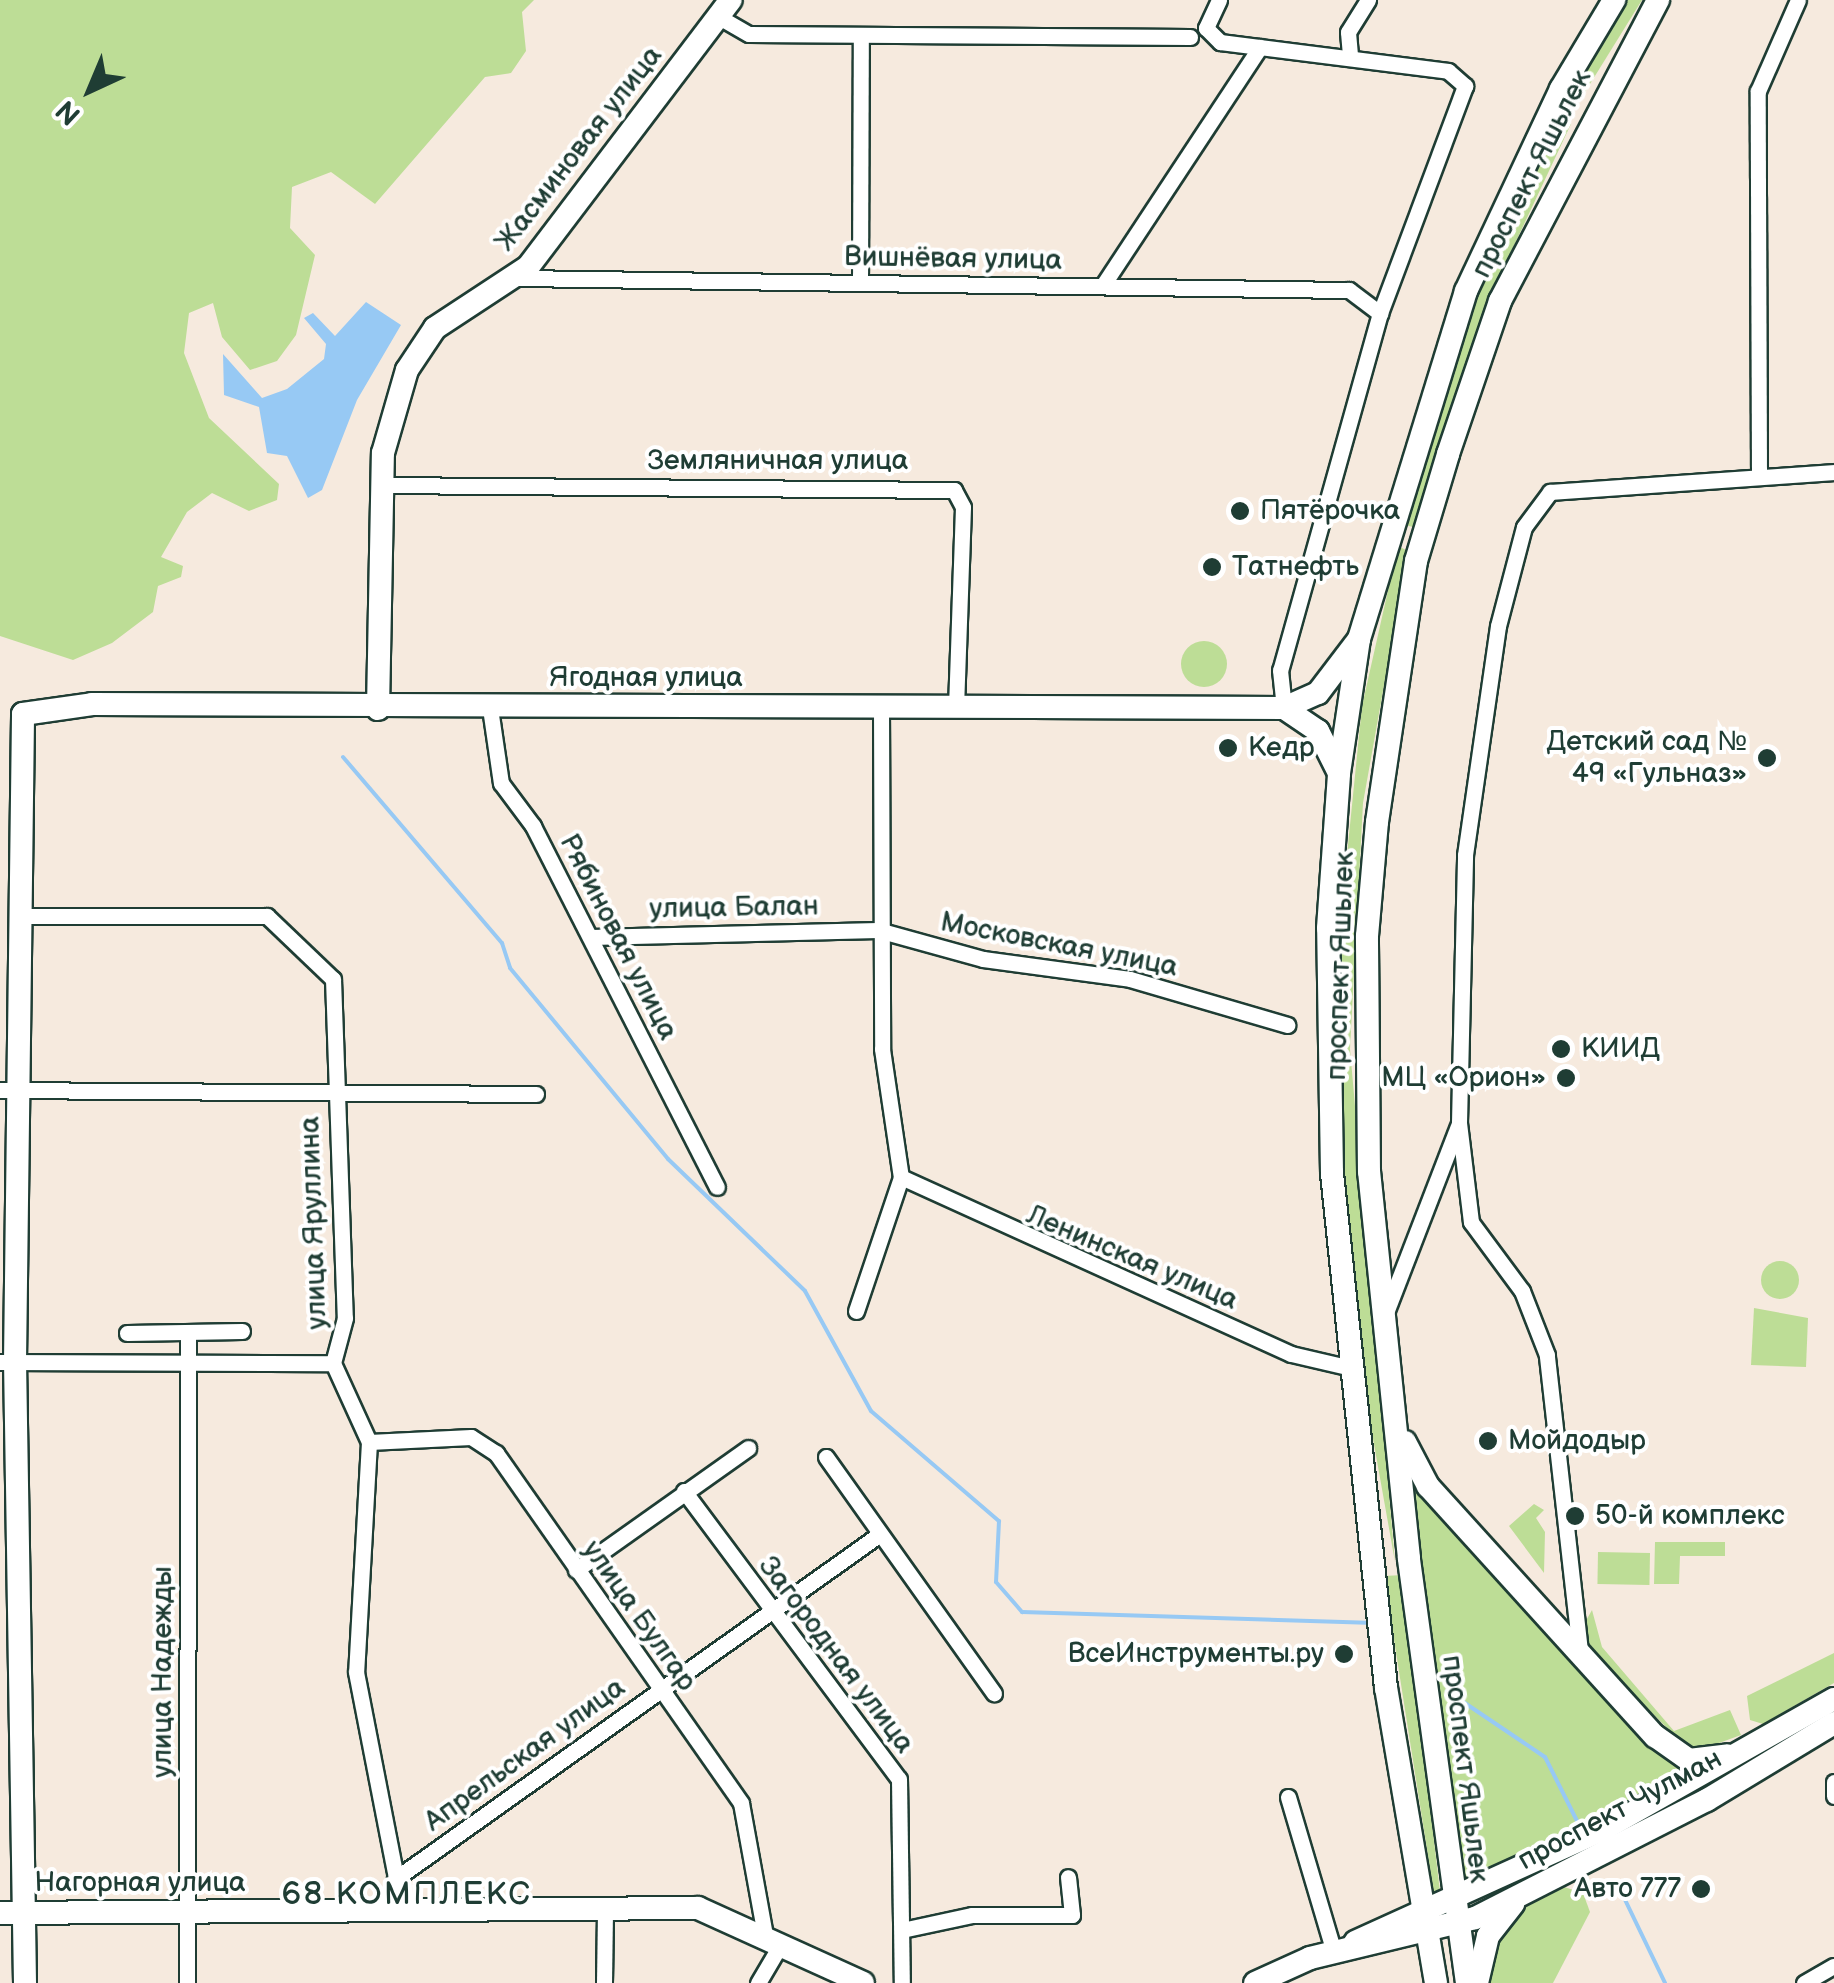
<!DOCTYPE html>
<meta charset="utf-8">
<style>
body{margin:0}
#map{position:relative;width:1834px;height:1983px;overflow:hidden;background:#f6eade;font-family:"Balsamiq Sans",sans-serif}
div>[style]{position:absolute}
.green>*{inset:0;background:#bddd96;transform-origin:0 0}
.round{border-radius:50%}
.water>*{inset:0;background:#97c9f4}
.stream>*{height:4px;margin:-2px;padding:0 2px;transform-origin:2px;border-radius:2px;background:#97c9f4}
.roads{filter:drop-shadow(2px 0 #1f3d34) drop-shadow(-2px 0 #1f3d34) drop-shadow(0 2px #1f3d34) drop-shadow(0 -2px #1f3d34)}
.street>*{height:15px;margin:-7.5px;padding:0 7.5px;transform-origin:7.5px;border-radius:7.5px;background:#fff}
.secondary>*{height:22px;margin:-11px;padding:0 11px;transform-origin:11px;border-radius:11px;background:#fff}
.dots>*{width:28px;height:28px;translate:-50% -50%;box-sizing:border-box;border:5px solid #fff;border-radius:50%}
span{translate:-50% -50%;white-space:nowrap;text-align:center;line-height:1.15;-webkit-text-stroke:8px #fff;paint-order:stroke}
.street-label{font-size:28px;color:#1f3d34}
.poi-label{font-size:28px;color:#1f3d34}
.left{translate:0 -50%;text-align:left}
.right{translate:-100% -50%;text-align:right}
.quarter-label{font-size:32px;color:#1f3d34;letter-spacing:2.5px}
.north{position:absolute;left:40px;top:40px;width:100px;height:100px;-webkit-text-stroke:8px #fff;paint-order:stroke;rotate:224deg;font-size:28px;font-weight:700;line-height:40px;text-align:center;color:#1f3d34}
.north::after{content:'';display:block;margin:auto;width:35px;height:45px;background:#1f3d34;clip-path:polygon(50% 0,100% 100%,50% 72%,0 100%)}
</style>
<div id="map">
<div class="green">
<div style="clip-path:polygon(0 0,534px 0,522px 12px,526px 51px,511px 73px,485px 77px,375px 204px,331px 172px,292px 187px,290px 228px,315px 255px,296px 335px,277px 361px,250px 370px,222px 337px,213px 303px,189px 313px,184px 353px,209px 418px,279px 484px,277px 500px,249px 511px,212px 493px,187px 512px,161px 557px,183px 566px,181px 577px,158px 586px,153px 612px,112px 643px,73px 660px,0 636px)"></div>
<div style="clip-path:polygon(1625px 0,1642px 0,1577px 105px,1572px 90px)"></div>
<div style="clip-path:polygon(1558px 117px,1571px 124px,1487px 303px,1413px 527px,1401px 524px,1474px 299px)"></div>
<div style="clip-path:polygon(1398px 546px,1408px 551px,1363px 803px,1350px 1049px,1395px 1562px,1362px 1377px,1342px 1173px,1338px 944px,1362px 706px)"></div>
<div class="round" style="left:1181px;top:641px;width:46px;height:46px"></div>
<div class="round" style="left:1761px;top:1261px;width:38px;height:38px"></div>
<div style="clip-path:polygon(1754px 1308px,1808px 1318px,1806px 1367px,1751px 1365px)"></div>
<div style="clip-path:polygon(1411px 1480px,1671px 1761px,1698px 1768px,1455px 1886px)"></div>
<div style="clip-path:polygon(1534px 1504px,1544px 1510px,1536px 1518px,1545px 1532px,1544px 1573px,1509px 1526px)"></div>
<div style="clip-path:polygon(1655px 1542px,1725px 1542px,1725px 1556px,1680px 1556px,1679px 1584px,1654px 1584px)"></div>
<div style="left:1598px;top:1552px;width:52px;height:32px;rotate:1deg"></div>
<div style="clip-path:polygon(1403px 1575px,1440px 1892px,1434px 1894px,1384px 1576px)"></div>
<div style="clip-path:polygon(1592px 1610px,1602px 1647px,1674px 1731px,1730px 1710px,1741px 1735px,1697px 1751px,1680px 1741px,1591px 1652px,1583px 1626px)"></div>
<div style="clip-path:polygon(1834px 1653px,1834px 1683px,1763px 1724px,1750px 1720px,1747px 1696px)"></div>
<div style="clip-path:polygon(1564px 1887px,1583px 1893px,1590px 1912px,1553px 1983px,1483px 1983px,1484px 1965px,1517px 1906px)"></div>
</div>
<div class="water">
<div style="clip-path:polygon(366px 302px,401px 325px,357px 400px,322px 490px,308px 498px,287px 456px,267px 453px,259px 407px,224px 395px,223px 354px,262px 398px,287px 389px,324px 359px,326px 344px,304px 318px,313px 313px,335px 336px)"></div>
</div>
<div class="stream">
<div style="left:343px;top:757px;width:245px;rotate:49.5deg"></div>
<div style="left:502px;top:943px;width:26px;rotate:72deg"></div>
<div style="left:510px;top:968px;width:248px;rotate:50.4deg"></div>
<div style="left:668px;top:1159px;width:190px;rotate:43.9deg"></div>
<div style="left:805px;top:1291px;width:137px;rotate:61.2deg"></div>
<div style="left:871px;top:1411px;width:169px;rotate:40.7deg"></div>
<div style="left:999px;top:1521px;width:61px;rotate:92.8deg"></div>
<div style="left:996px;top:1582px;width:40px;rotate:49deg"></div>
<div style="left:1022px;top:1612px;width:345px;rotate:1.8deg"></div>
<div style="left:1447px;top:1691px;width:118px;rotate:34deg"></div>
<div style="left:1545px;top:1757px;width:78px;rotate:63.4deg"></div>
<div style="left:1616px;top:1881px;width:113px;rotate:64.3deg"></div>
</div>
<div class="roads">
<div class="street">
<div style="left:1219px;top:0;width:31px;rotate:115deg"></div>
<div style="left:1206px;top:28px;width:20px;rotate:45deg"></div>
<div style="left:1220px;top:42px;width:230px;rotate:7.2deg"></div>
<div style="left:1448px;top:71px;width:23px;rotate:41deg"></div>
<div style="left:1465px;top:86px;width:242px;rotate:110.5deg"></div>
<div style="left:1380px;top:313px;width:371px;rotate:105.6deg"></div>
<div style="left:1280px;top:670px;width:38px;rotate:84deg"></div>
<div style="left:719px;top:17px;width:34px;rotate:30deg"></div>
<div style="left:749px;top:34px;width:441px;rotate:0.4deg"></div>
<div style="left:1350px;top:55px;width:23px;rotate:-95deg"></div>
<div style="left:1348px;top:32px;width:38px;rotate:-58deg"></div>
<div style="left:518px;top:278px;width:831px;rotate:0.83deg"></div>
<div style="left:1349px;top:290px;width:39px;rotate:37deg"></div>
<div style="left:860px;top:283px;width:248px;rotate:-89.8deg"></div>
<div style="left:1103px;top:285px;width:285px;rotate:-56.6deg"></div>
<div style="left:1759px;top:472px;width:381px;rotate:-90.2deg"></div>
<div style="left:1758px;top:91px;width:99px;rotate:-66.3deg"></div>
<div style="left:381px;top:485px;width:573px;rotate:0.5deg"></div>
<div style="left:954px;top:490px;width:19px;rotate:62deg"></div>
<div style="left:963px;top:507px;width:201px;rotate:92deg"></div>
<div style="left:490px;top:708px;width:76px;rotate:81.7deg"></div>
<div style="left:501px;top:783px;width:54px;rotate:53.3deg"></div>
<div style="left:533px;top:826px;width:405px;rotate:63deg"></div>
<div style="left:881px;top:708px;width:341px;rotate:89.8deg"></div>
<div style="left:882px;top:1049px;width:129px;rotate:81.6deg"></div>
<div style="left:19px;top:916px;width:248px"></div>
<div style="left:267px;top:916px;width:91px;rotate:43.7deg"></div>
<div style="left:333px;top:979px;width:339px;rotate:88deg"></div>
<div style="left:345px;top:1318px;width:47px;rotate:104.9deg"></div>
<div style="left:333px;top:1363px;width:87px;rotate:65.5deg"></div>
<div style="left:369px;top:1442px;width:230px;rotate:93.2deg"></div>
<div style="left:356px;top:1672px;width:241px;rotate:79deg"></div>
<div style="left:591px;top:937px;width:287px;rotate:-1.4deg"></div>
<div style="left:878px;top:930px;width:109px;rotate:15.4deg"></div>
<div style="left:983px;top:959px;width:148px;rotate:7.7deg"></div>
<div style="left:1130px;top:979px;width:164px;rotate:16.3deg"></div>
<div style="left:0;top:1090px;width:536px;rotate:0.43deg"></div>
<div style="left:901px;top:1177px;width:428px;rotate:24.4deg"></div>
<div style="left:1291px;top:1354px;width:62px;rotate:13.1deg"></div>
<div style="left:1387px;top:1310px;width:197px;rotate:-68.9deg"></div>
<div style="left:856px;top:1311px;width:141px;rotate:-71.4deg"></div>
<div style="left:127px;top:1333px;width:115px;rotate:-1deg"></div>
<div style="left:0;top:1362px;width:333px;rotate:0.2deg"></div>
<div style="left:369px;top:1442px;width:102px;rotate:-2.8deg"></div>
<div style="left:471px;top:1437px;width:30px;rotate:33deg"></div>
<div style="left:496px;top:1453px;width:427px;rotate:55deg"></div>
<div style="left:741px;top:1803px;width:134px;rotate:79.7deg"></div>
<div style="left:826px;top:1457px;width:290px;rotate:54.6deg"></div>
<div style="left:684px;top:1491px;width:359px;rotate:53.3deg"></div>
<div style="left:899px;top:1779px;width:204px;rotate:89.2deg"></div>
<div style="left:576px;top:1570px;width:211px;rotate:-35.3deg"></div>
<div style="left:1580px;top:1651px;width:298px;rotate:-96.4deg"></div>
<div style="left:1547px;top:1355px;width:69px;rotate:-111.3deg"></div>
<div style="left:1522px;top:1291px;width:86px;rotate:-126.5deg"></div>
<div style="left:1471px;top:1222px;width:100px;rotate:-96.9deg"></div>
<div style="left:1459px;top:1123px;width:268px;rotate:-88.7deg"></div>
<div style="left:1465px;top:855px;width:231px;rotate:-81.8deg"></div>
<div style="left:1498px;top:626px;width:102px;rotate:-75.3deg"></div>
<div style="left:1524px;top:527px;width:44px;rotate:-53.4deg"></div>
<div style="left:1550px;top:492px;width:285px;rotate:-4deg"></div>
<div style="left:1834px;top:1782px;width:14px;rotate:90deg"></div>
<div style="left:1288px;top:1797px;width:162px;rotate:73.5deg"></div>
<div style="left:395px;top:1879px;width:595px;rotate:-35.43deg"></div>
<div style="left:902px;top:1930px;width:72px;rotate:-12.1deg"></div>
<div style="left:972px;top:1915px;width:100px"></div>
<div style="left:1072px;top:1915px;width:38px;rotate:-96deg"></div>
<div style="left:187px;top:1983px;width:651px;rotate:-89.91deg"></div>
<div style="left:604px;top:1983px;width:72px;rotate:-89.2deg"></div>
<div style="left:758px;top:1983px;width:45px;rotate:-59.5deg"></div>
<div style="left:1804px;top:1983px;width:34px;rotate:-30deg"></div>
</div>
<div class="secondary">
<div style="left:1284px;top:708px;width:41px;rotate:34.1deg"></div>
<div style="left:1318px;top:731px;width:45px;rotate:63.4deg"></div>
<div style="left:378px;top:709px;width:256px;rotate:-88.9deg"></div>
<div style="left:383px;top:453px;width:86px;rotate:-73.9deg"></div>
<div style="left:407px;top:370px;width:50px;rotate:-56.3deg"></div>
<div style="left:435px;top:328px;width:111px;rotate:-33.3deg"></div>
<div style="left:528px;top:267px;width:335px;rotate:-52.8deg"></div>
<div style="left:1405px;top:1442px;width:50px;rotate:62.4deg"></div>
<div style="left:1428px;top:1486px;width:338px;rotate:47.8deg"></div>
<div style="left:1655px;top:1736px;width:42px;rotate:35.2deg"></div>
<div style="left:1689px;top:1760px;width:38px;rotate:-7deg"></div>
<div style="left:0;top:1913px;width:698px;rotate:-0.41deg"></div>
<div style="left:698px;top:1908px;width:181px;rotate:24.4deg"></div>
<div style="left:1355px;top:1942px;width:273px;rotate:-24.4deg"></div>
<div style="left:1604px;top:1829px;width:264px;rotate:-29.5deg"></div>
<div style="left:25px;top:1983px;width:621px;rotate:-90.92deg"></div>
<div style="left:15px;top:1362px;width:648px;rotate:-89.29deg"></div>
<div style="left:23px;top:714px;width:70px;rotate:-8.2deg"></div>
<div style="left:92px;top:704px;width:1192px;rotate:0.19deg"></div>
<div style="left:1284px;top:708px;width:37px;rotate:-24deg"></div>
<div style="left:1318px;top:693px;width:68px;rotate:-52.8deg"></div>
<div style="left:1255px;top:1983px;width:60px;rotate:-24.4deg"></div>
<div style="left:1310px;top:1958px;width:170px;rotate:-13.6deg"></div>
<div style="left:1475px;top:1918px;width:260px;rotate:-27deg"></div>
<div style="left:1707px;top:1800px;width:149px;rotate:-31.2deg"></div>
<div style="left:1436px;top:1983px;width:299px;rotate:-99.6deg"></div>
<div style="left:1386px;top:1688px;width:518px;rotate:-95.99deg"></div>
<div style="left:1332px;top:1173px;width:245px;rotate:-90.9deg"></div>
<div style="left:1328px;top:928px;width:155px;rotate:-85.9deg"></div>
<div style="left:1339px;top:773px;width:135px;rotate:-81.5deg"></div>
<div style="left:1359px;top:639px;width:364px;rotate:-72.9deg"></div>
<div style="left:1466px;top:291px;width:223px;rotate:-64.8deg"></div>
<div style="left:1561px;top:89px;width:104px;rotate:-59.2deg"></div>
<div style="left:1467px;top:1983px;width:429px;rotate:-97.8deg"></div>
<div style="left:1409px;top:1558px;width:388px;rotate:-95.9deg"></div>
<div style="left:1369px;top:1172px;width:236px;rotate:-90.5deg"></div>
<div style="left:1367px;top:936px;width:114px;rotate:-85deg"></div>
<div style="left:1377px;top:822px;width:264px;rotate:-81.5deg"></div>
<div style="left:1416px;top:561px;width:112px;rotate:-73.3deg"></div>
<div style="left:1448px;top:454px;width:162px;rotate:-71.2deg"></div>
<div style="left:1500px;top:301px;width:340px;rotate:-62.3deg"></div>
<div style="left:1477px;top:1983px;width:48px;rotate:-76.8deg"></div>
<div style="left:1488px;top:1936px;width:41px;rotate:-52deg"></div>
</div>
</div>
<div class="dots">
<div style="left:1240px;top:511px;background:#1f3d34"></div>
<div style="left:1212px;top:567px;background:#1f3d34"></div>
<div style="left:1228px;top:748px;background:#1f3d34"></div>
<div style="left:1767px;top:758px;background:#1f3d34"></div>
<div style="left:1561px;top:1049px;background:#1f3d34"></div>
<div style="left:1566px;top:1078px;background:#1f3d34"></div>
<div style="left:1488px;top:1441px;background:#1f3d34"></div>
<div style="left:1575px;top:1516px;background:#1f3d34"></div>
<div style="left:1344px;top:1654px;background:#1f3d34"></div>
<div style="left:1701px;top:1889px;background:#1f3d34"></div>
</div>
<div class="street-label">
<span style="left:579px;top:149px;rotate:-52deg">Жасминовая улица</span>
<span style="left:1532px;top:174px;rotate:-63deg">проспект Яшьлек</span>
<span style="left:953px;top:259px;rotate:1deg">Вишнёвая улица</span>
<span style="left:778px;top:461px">Земляничная улица</span>
<span style="left:646px;top:678px">Ягодная улица</span>
<span style="left:734px;top:908px;rotate:-1deg">улица Балан</span>
<span style="left:618px;top:937px;rotate:63deg">Рябиновая улица</span>
<span style="left:1059px;top:945px;rotate:11deg">Московская улица</span>
<span style="left:1341px;top:966px;rotate:-88deg">проспект Яшьлек</span>
<span style="left:314px;top:1223px;rotate:-92deg">улица Яруллина</span>
<span style="left:1132px;top:1258px;rotate:23deg">Ленинская улица</span>
<span style="left:639px;top:1616px;rotate:55deg">улица Булгар</span>
<span style="left:836px;top:1655px;rotate:53deg">Загородная улица</span>
<span style="left:163px;top:1672px;rotate:-90deg">улица Надежды</span>
<span style="left:525px;top:1755px;rotate:-36deg">Апрельская улица</span>
<span style="left:1465px;top:1769px;rotate:83deg">проспект Яшьлек</span>
<span style="left:1620px;top:1810px;rotate:-28deg">проспект Чулман</span>
<span style="left:140px;top:1883px">Нагорная улица</span>
</div>
<div class="poi-label">
<span class="left" style="left:1260px;top:511px">Пятёрочка</span>
<span class="left" style="left:1232px;top:567px">Татнефть</span>
<span class="right" style="left:1747px;top:758px">Детский сад №<br>49 «Гульназ»</span>
<span class="left" style="left:1248px;top:748px">Кедр</span>
<span class="left" style="left:1581px;top:1049px">КИИД</span>
<span class="right" style="left:1546px;top:1078px">МЦ «Орион»</span>
<span class="left" style="left:1508px;top:1441px">Мойдодыр</span>
<span class="left" style="left:1595px;top:1516px">50-й комплекс</span>
<span class="right" style="left:1324px;top:1654px">ВсеИнструменты.ру</span>
<span class="right" style="left:1681px;top:1889px">Авто 777</span>
</div>
<div class="quarter-label">
<span style="left:407px;top:1895px">68 КОМПЛЕКС</span>
</div>
<div class="north">N</div>
</div>
